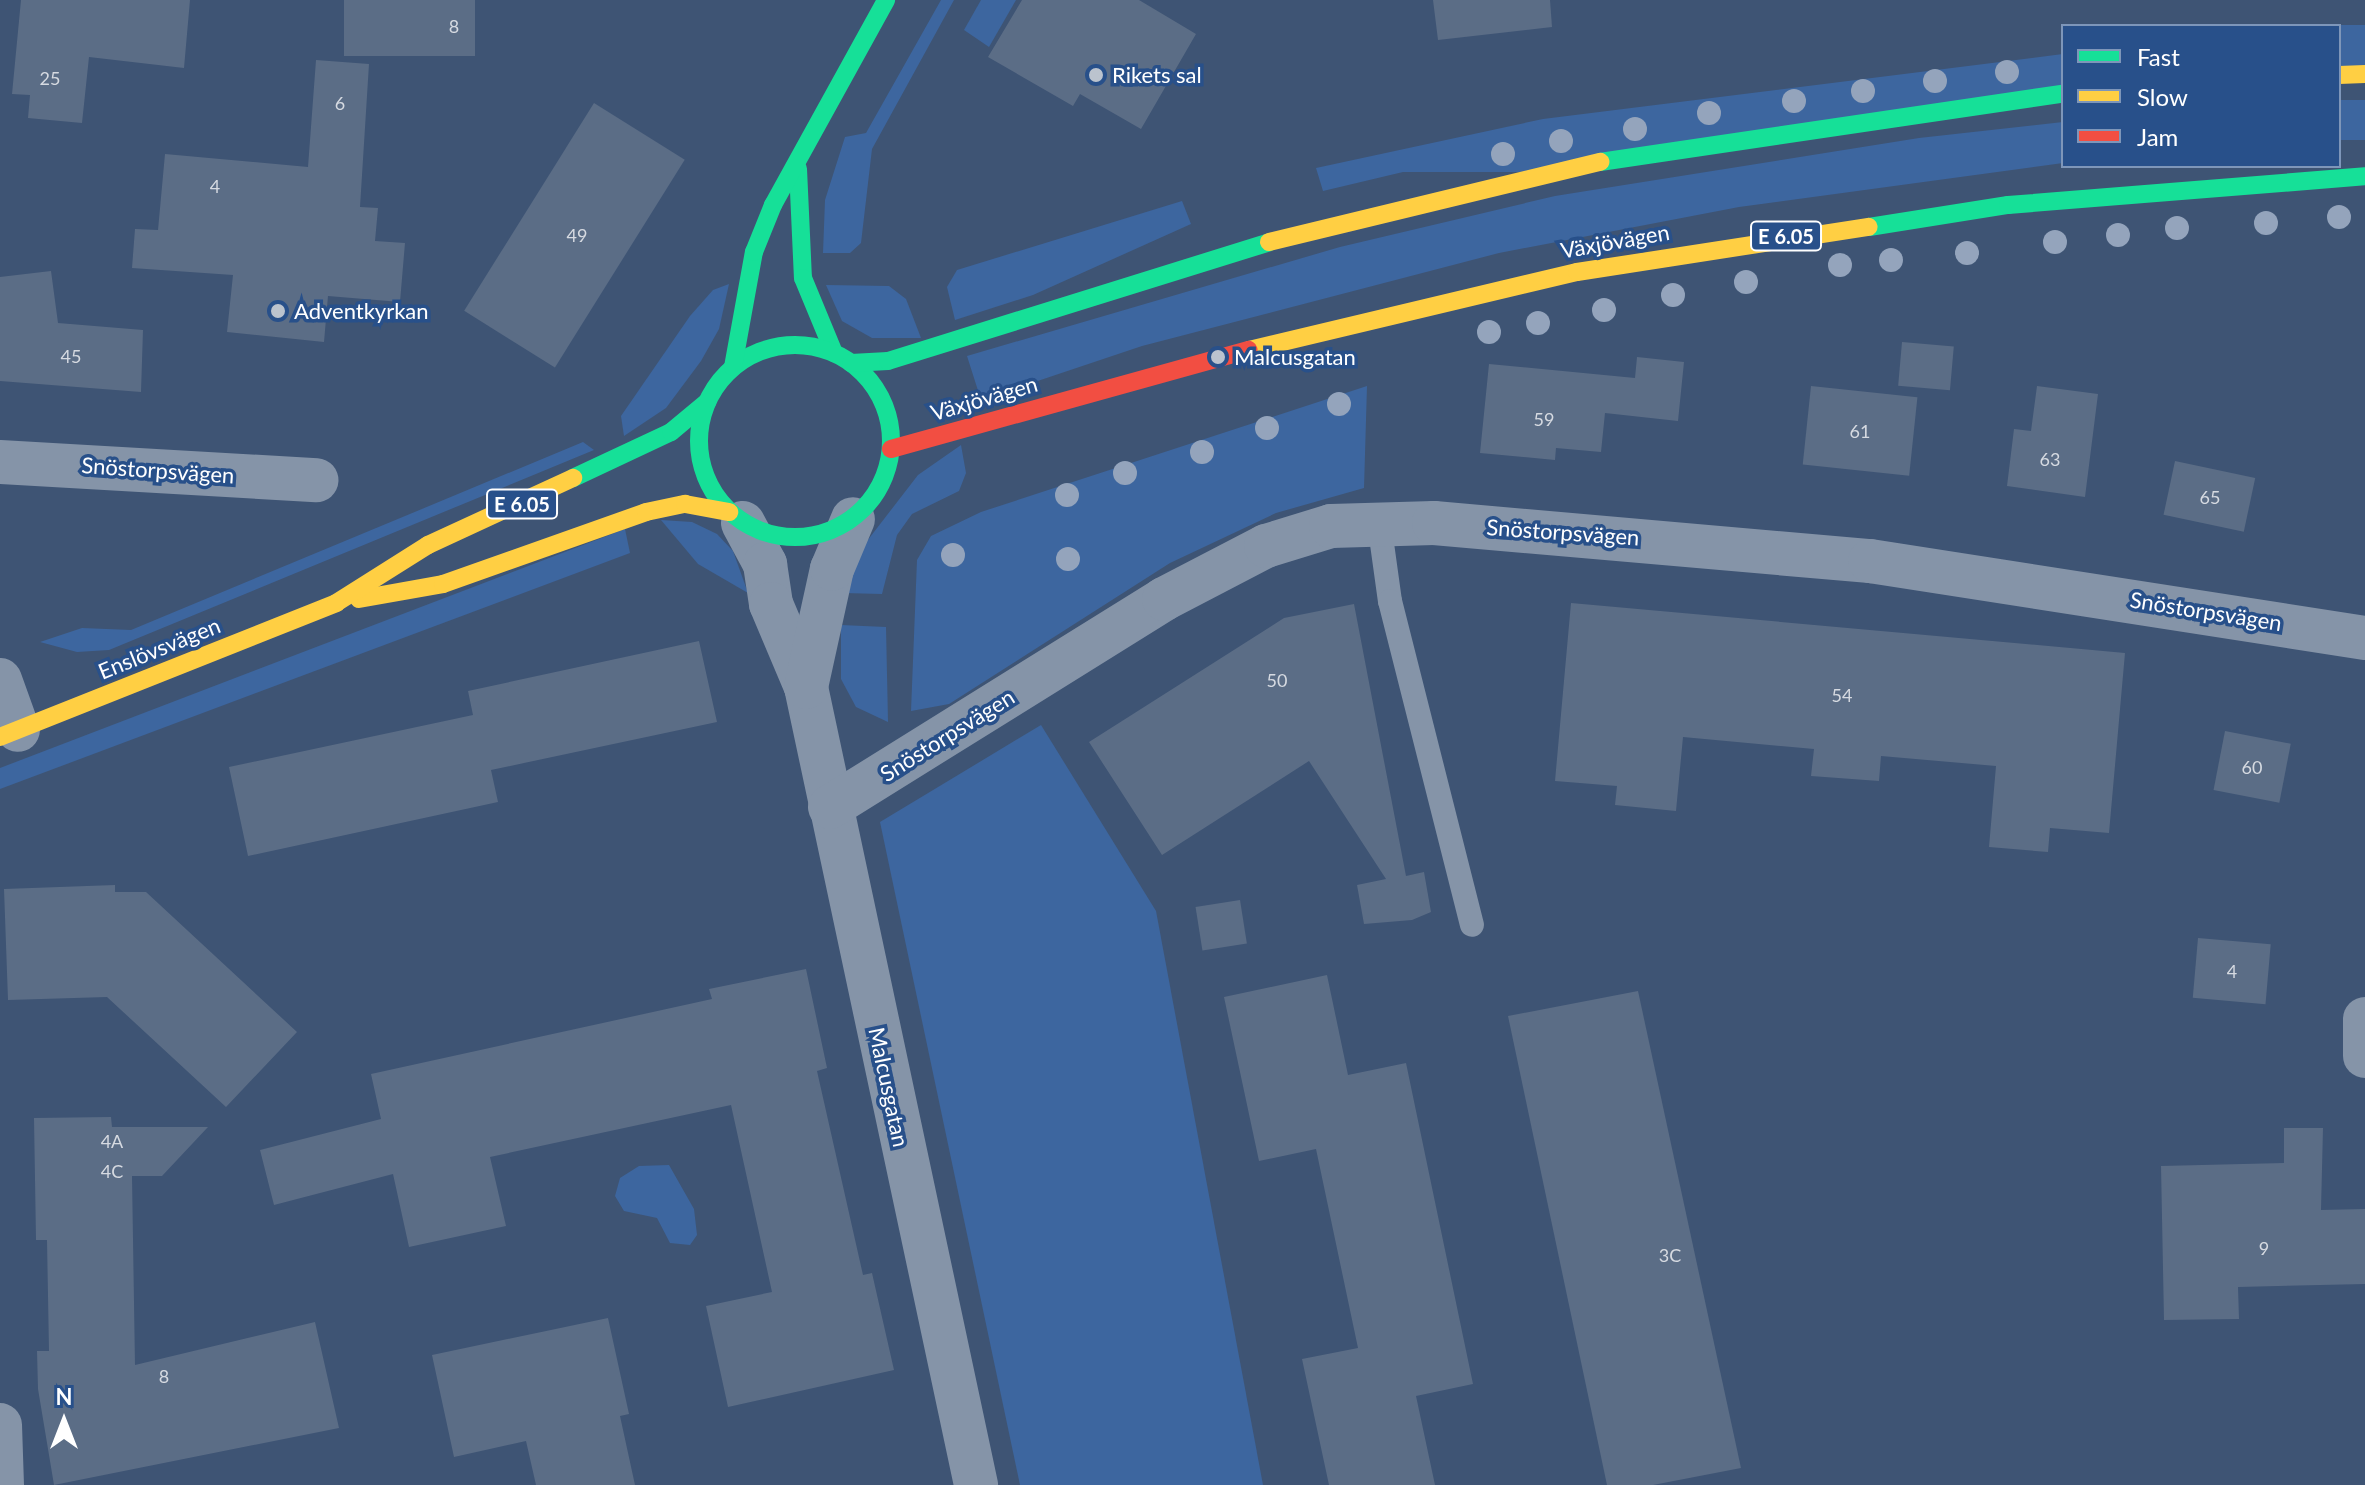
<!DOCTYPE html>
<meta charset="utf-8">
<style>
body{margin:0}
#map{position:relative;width:2365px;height:1485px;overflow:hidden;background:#3e5474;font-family:Lato,sans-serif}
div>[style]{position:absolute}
.green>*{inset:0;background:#3d669f;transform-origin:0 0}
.building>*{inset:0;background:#5b6d86;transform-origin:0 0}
.lane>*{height:24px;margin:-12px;padding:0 12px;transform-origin:12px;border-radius:12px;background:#8594a8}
.street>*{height:44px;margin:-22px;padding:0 22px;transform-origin:22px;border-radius:22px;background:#8594a8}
.fast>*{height:18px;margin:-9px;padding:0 9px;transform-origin:9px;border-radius:9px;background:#16e098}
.fast>.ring{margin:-9px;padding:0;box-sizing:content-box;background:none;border:18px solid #16e098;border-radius:50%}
.slow>*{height:18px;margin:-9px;padding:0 9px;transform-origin:9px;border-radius:9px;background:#ffcf43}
.jam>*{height:18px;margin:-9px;padding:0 9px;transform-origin:9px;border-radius:9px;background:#f24e42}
.trees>*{width:24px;height:24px;margin:-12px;border-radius:50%;background:#94a4bc}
.dots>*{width:22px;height:22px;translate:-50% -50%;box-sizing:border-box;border:4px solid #28508a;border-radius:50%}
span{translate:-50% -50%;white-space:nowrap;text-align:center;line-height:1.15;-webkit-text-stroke:7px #28508a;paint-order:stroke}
.number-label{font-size:18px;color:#d6dae1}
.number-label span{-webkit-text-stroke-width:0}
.shield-label span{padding:2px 6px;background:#28508a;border:2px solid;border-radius:6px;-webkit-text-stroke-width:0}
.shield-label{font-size:20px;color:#fff;font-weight:700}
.poi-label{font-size:22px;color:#fff}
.left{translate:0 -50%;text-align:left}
.street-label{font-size:22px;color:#fff}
.legend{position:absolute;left:2061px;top:24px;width:280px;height:144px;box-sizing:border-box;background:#28508a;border:2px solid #7e96b9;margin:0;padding:10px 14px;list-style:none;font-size:24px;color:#fff}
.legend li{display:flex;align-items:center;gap:16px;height:40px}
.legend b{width:40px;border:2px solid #7e96b9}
.north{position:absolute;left:24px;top:1381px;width:80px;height:80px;-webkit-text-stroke:6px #28508a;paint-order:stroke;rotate:0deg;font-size:22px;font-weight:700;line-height:32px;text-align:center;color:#fff}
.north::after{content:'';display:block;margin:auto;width:28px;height:36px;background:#fff;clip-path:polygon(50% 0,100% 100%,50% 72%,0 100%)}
</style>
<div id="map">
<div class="green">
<div style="clip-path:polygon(941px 0,954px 0,872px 149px,861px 243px,850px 253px,823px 253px,825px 200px,845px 137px,866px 133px)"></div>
<div style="clip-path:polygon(981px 0,1016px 0,989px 47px,964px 30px)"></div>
<div style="left:2365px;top:25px;width:42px;height:26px;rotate:90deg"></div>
<div style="clip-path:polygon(2063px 54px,2063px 88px,1526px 172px,1403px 172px,1323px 191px,1316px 168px,1543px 119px)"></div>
<div style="left:2365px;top:100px;width:40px;height:26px;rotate:90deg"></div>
<div style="clip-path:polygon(2063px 122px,2063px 163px,1739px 207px,1499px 253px,1142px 346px,981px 400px,967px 356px,1340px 247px,1555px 196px,1919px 138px)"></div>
<div style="clip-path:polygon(1182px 201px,1191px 224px,1033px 295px,955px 320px,947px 287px,957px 270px)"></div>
<div style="clip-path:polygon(729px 284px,719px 329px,701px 361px,666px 408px,624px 436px,621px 416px,690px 316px,713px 290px)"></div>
<div style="clip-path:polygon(826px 285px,889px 286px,906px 299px,921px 338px,872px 338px,842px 321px)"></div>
<div style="clip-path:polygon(1367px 386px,1364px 488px,1276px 513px,1170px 563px,949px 704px,911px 711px,917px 560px,931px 536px,981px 512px)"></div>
<div style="clip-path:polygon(583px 442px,594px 450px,109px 650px,77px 652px,40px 642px,82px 628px,131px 630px)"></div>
<div style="clip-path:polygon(961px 445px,966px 473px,959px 491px,912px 514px,897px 535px,882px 594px,843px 593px,857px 554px,918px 475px)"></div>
<div style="clip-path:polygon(661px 520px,692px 522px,717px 534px,733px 551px,748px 593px,698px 564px)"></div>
<div style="clip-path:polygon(625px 529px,630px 553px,0 789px,0 768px)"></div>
<div style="clip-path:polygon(841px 625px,886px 627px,888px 722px,856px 707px,841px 679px)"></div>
<div style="clip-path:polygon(1041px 725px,1156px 911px,1263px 1485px,1020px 1485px,880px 822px)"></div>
<div style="clip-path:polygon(669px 1165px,694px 1209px,697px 1235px,690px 1245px,670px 1243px,657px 1218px,624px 1211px,615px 1196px,620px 1178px,639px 1166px)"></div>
</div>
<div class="building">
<div style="clip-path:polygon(21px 0,190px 0,184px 68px,89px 57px,82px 123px,28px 118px,30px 95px,12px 94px)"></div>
<div style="left:344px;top:0;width:131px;height:56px"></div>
<div style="clip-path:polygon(1022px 0,1139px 0,1196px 34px,1141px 129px,1080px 94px,1073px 106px,988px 57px)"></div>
<div style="clip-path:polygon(1433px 0,1550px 0,1552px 27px,1438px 40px)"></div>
<div style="clip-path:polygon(316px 60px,369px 64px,360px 207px,378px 208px,375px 241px,405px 243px,400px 302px,328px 296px,324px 342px,227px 332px,233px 275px,132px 268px,135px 229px,158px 230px,165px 154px,308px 167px)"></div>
<div style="left:594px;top:103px;width:107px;height:245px;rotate:32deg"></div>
<div style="clip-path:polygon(51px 271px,58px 323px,143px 330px,141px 392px,0 381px,0 277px)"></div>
<div style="left:1902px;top:342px;width:52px;height:44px;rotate:5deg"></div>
<div style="clip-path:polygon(1637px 357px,1684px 362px,1678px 421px,1605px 413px,1601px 452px,1556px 448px,1555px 460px,1480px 453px,1489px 364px,1635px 378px)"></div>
<div style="left:1811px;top:386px;width:107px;height:79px;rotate:6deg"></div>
<div style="clip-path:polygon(2037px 386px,2098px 394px,2085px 497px,2007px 486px,2014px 429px,2031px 431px)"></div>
<div style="left:2175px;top:461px;width:82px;height:55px;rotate:12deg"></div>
<div style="clip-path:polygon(1571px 603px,2125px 653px,2109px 833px,2050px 828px,2048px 852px,1989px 847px,1996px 766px,1881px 756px,1879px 781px,1811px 776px,1814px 749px,1683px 737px,1676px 811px,1615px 805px,1617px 786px,1555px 781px)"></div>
<div style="clip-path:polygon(1354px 604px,1406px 876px,1424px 872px,1431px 912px,1412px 920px,1364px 924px,1357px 885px,1386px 879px,1309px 761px,1162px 855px,1089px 742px,1284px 618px)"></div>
<div style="clip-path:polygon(699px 641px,717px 722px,491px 770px,498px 802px,248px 856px,229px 767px,473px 715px,468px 691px)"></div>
<div style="left:2225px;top:731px;width:67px;height:60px;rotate:11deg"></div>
<div style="clip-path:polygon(115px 885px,115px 892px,146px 892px,297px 1032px,226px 1107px,107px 997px,8px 1000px,4px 889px)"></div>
<div style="left:1240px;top:900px;width:44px;height:45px;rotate:81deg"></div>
<div style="left:2198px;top:938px;width:73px;height:60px;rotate:5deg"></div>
<div style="clip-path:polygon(806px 969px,827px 1068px,817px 1071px,863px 1275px,872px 1273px,894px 1370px,728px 1407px,706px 1306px,772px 1292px,731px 1105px,490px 1157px,506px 1226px,409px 1247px,393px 1174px,274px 1205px,260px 1150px,381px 1119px,371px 1074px,712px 999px,709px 989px)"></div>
<div style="clip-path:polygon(1327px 975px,1348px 1075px,1406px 1063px,1473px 1384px,1416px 1396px,1435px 1485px,1329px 1485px,1302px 1359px,1358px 1348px,1316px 1149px,1259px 1161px,1224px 997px)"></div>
<div style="clip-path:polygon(1638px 991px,1741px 1468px,1653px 1485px,1607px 1485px,1508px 1016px)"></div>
<div style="clip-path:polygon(111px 1117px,112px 1127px,208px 1127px,162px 1176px,132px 1176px,135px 1365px,315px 1322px,339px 1428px,54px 1485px,38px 1389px,37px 1351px,49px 1351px,47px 1240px,36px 1240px,34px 1118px)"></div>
<div style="clip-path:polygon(2284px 1128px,2323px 1128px,2321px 1210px,2365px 1209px,2365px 1284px,2238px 1287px,2239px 1319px,2164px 1320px,2161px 1166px,2284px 1163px)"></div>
<div style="clip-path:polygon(608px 1318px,629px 1414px,620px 1416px,635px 1485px,536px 1485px,526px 1441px,454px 1457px,432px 1355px)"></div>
</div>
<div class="lane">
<div style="left:1379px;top:522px;width:80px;rotate:82.1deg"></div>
<div style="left:1390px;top:601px;width:334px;rotate:75.8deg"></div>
</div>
<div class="street">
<div style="left:0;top:462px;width:317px;rotate:3.3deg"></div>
<div style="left:743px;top:523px;width:47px;rotate:61.8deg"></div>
<div style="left:765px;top:564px;width:40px;rotate:81.5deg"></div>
<div style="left:771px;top:604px;width:90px;rotate:67.1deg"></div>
<div style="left:806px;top:687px;width:816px;rotate:77.97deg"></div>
<div style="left:0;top:680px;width:53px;rotate:70.2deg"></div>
<div style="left:806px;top:687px;width:121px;rotate:-77.6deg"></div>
<div style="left:832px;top:569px;width:54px;rotate:-67.2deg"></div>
<div style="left:830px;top:807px;width:393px;rotate:-31.9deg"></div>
<div style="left:1164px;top:599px;width:115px;rotate:-27.5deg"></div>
<div style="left:1266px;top:546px;width:68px;rotate:-17.1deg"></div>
<div style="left:1331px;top:526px;width:103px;rotate:-1.7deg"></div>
<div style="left:1434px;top:523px;width:438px;rotate:5deg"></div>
<div style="left:1870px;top:561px;width:501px;rotate:8.84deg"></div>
<div style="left:2365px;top:1019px;width:37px;rotate:90deg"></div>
<div style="left:0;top:1425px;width:60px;rotate:88.1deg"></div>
</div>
<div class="fast">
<div style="left:1600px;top:162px;width:468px;rotate:-8.4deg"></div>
<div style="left:798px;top:169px;width:109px;rotate:87.4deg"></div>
<div style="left:803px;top:278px;width:81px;rotate:67.5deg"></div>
<div style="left:1869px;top:227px;width:141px;rotate:-9deg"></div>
<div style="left:2008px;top:205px;width:358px;rotate:-4.6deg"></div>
<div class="ring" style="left:699px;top:345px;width:174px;height:174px"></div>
<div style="left:851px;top:363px;width:37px;rotate:-3deg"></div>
<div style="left:888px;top:361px;width:399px;rotate:-17.3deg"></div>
<div style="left:733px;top:367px;width:117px;rotate:-79.7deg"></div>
<div style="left:754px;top:252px;width:51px;rotate:-68deg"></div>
<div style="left:773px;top:205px;width:234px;rotate:-61.1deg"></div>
<div style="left:573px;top:478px;width:108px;rotate:-25.1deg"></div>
<div style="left:671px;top:432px;width:47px;rotate:-39.8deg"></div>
</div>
<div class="slow">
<div style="left:2339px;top:75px;width:26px;rotate:-2deg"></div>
<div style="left:1269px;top:242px;width:341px;rotate:-13.6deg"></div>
<div style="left:1249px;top:350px;width:337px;rotate:-13.4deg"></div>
<div style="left:1577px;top:272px;width:295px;rotate:-8.8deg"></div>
<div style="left:359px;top:599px;width:85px;rotate:-10.1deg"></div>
<div style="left:443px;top:584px;width:215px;rotate:-19.5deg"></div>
<div style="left:646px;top:512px;width:40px;rotate:-12deg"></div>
<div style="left:685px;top:504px;width:45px;rotate:10.3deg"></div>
<div style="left:0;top:737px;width:362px;rotate:-21.7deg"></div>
<div style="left:336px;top:603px;width:109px;rotate:-32.2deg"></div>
<div style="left:428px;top:545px;width:160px;rotate:-24.8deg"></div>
</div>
<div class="jam">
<div style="left:891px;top:449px;width:371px;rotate:-15.5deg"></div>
</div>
<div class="trees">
<div style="left:2007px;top:72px"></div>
<div style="left:1935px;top:81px"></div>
<div style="left:1863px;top:91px"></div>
<div style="left:1794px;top:101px"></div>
<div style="left:1709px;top:113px"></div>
<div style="left:1635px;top:129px"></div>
<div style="left:1561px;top:141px"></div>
<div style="left:1503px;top:154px"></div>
<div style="left:2339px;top:217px"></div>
<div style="left:2266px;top:223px"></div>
<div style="left:2177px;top:228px"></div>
<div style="left:2118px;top:235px"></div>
<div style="left:2055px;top:242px"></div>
<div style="left:1967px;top:253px"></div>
<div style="left:1891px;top:260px"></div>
<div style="left:1840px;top:265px"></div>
<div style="left:1746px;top:282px"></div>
<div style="left:1673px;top:295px"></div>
<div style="left:1604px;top:310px"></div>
<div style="left:1538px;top:323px"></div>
<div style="left:1489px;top:332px"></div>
<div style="left:1339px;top:404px"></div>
<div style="left:1267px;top:428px"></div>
<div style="left:1202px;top:452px"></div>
<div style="left:1125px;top:473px"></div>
<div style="left:1067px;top:495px"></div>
<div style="left:953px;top:555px"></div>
<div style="left:1068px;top:559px"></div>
</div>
<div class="dots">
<div style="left:1096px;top:75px;background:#bbc3ce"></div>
<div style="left:278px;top:311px;background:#bbc3ce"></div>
<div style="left:1218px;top:357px;background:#bbc3ce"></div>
</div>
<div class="number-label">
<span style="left:454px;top:26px">8</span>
<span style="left:50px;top:78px">25</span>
<span style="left:340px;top:103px">6</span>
<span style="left:215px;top:186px">4</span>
<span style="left:577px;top:235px">49</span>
<span style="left:71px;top:356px">45</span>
<span style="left:1544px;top:419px">59</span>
<span style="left:1860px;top:431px">61</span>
<span style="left:2050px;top:459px">63</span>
<span style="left:2210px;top:497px">65</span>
<span style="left:1277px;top:680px">50</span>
<span style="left:1842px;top:695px">54</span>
<span style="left:2252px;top:767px">60</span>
<span style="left:2232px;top:971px">4</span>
<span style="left:112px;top:1141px">4A</span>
<span style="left:112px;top:1171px">4C</span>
<span style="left:2264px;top:1248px">9</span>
<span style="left:1670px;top:1255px">3C</span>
<span style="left:164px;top:1376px">8</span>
</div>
<div class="shield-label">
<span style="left:1786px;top:236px">E 6.05</span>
<span style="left:522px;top:504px">E 6.05</span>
</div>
<div class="poi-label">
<span class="left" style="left:1112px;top:75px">Rikets sal</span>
<span class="left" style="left:294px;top:311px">Adventkyrkan</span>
<span class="left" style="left:1234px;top:357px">Malcusgatan</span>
</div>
<div class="street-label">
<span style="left:1615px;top:241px;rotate:-10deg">Växjövägen</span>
<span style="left:984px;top:398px;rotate:-16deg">Växjövägen</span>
<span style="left:158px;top:470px;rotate:4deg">Snöstorpsvägen</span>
<span style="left:1563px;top:532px;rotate:4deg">Snöstorpsvägen</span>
<span style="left:2206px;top:611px;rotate:9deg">Snöstorpsvägen</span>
<span style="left:159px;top:648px;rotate:-22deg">Enslövsvägen</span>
<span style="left:947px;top:735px;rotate:-32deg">Snöstorpsvägen</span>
<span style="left:889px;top:1087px;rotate:78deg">Malcusgatan</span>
</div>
<ul class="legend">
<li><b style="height:10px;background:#16e098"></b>Fast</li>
<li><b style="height:10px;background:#ffcf43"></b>Slow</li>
<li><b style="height:10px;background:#f24e42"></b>Jam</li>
</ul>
<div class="north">N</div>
</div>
